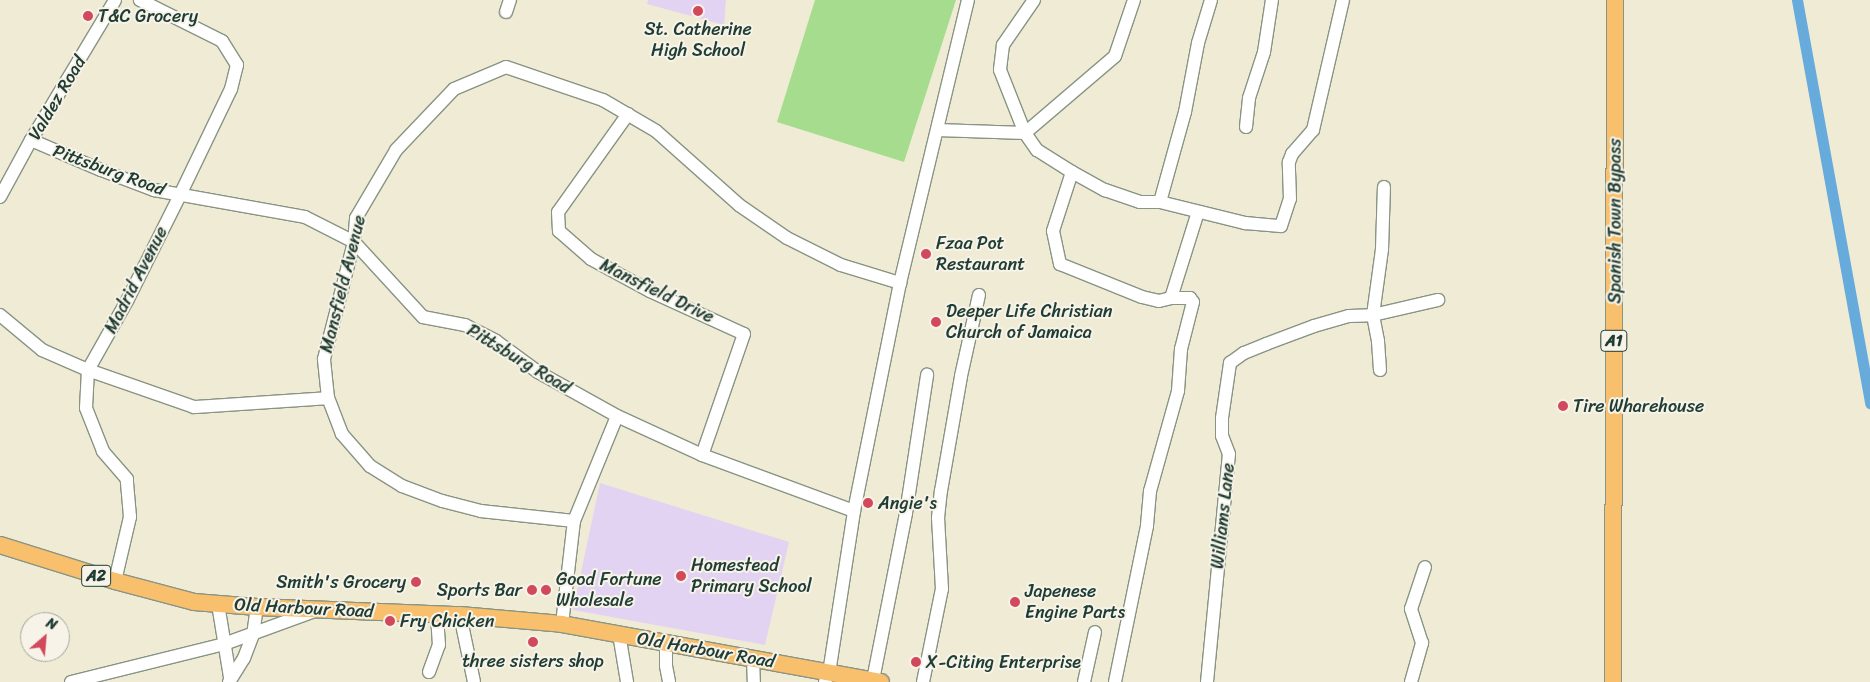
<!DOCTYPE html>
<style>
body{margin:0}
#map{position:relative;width:1870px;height:682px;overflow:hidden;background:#f0ebd4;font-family:Sriracha,sans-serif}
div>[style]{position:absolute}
.built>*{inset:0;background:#e3d3f3}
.green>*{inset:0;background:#a5dc8d}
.canal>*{height:11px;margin:-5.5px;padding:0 5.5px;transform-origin:5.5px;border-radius:5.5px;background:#67abdc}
.roads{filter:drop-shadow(1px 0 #889484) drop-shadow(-1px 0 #889484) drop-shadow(0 1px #889484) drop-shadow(0 -1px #889484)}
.minor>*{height:12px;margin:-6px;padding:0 6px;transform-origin:6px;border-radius:6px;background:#fff}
.major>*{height:16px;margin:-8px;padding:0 8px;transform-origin:8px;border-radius:8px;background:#f8bf6c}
.dots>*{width:14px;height:14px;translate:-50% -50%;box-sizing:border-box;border:2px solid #f7f3e8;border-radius:50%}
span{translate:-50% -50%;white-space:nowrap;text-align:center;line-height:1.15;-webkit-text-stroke:4px #f7f3e8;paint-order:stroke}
.shield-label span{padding:1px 4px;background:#f7f3e8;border:1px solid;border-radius:4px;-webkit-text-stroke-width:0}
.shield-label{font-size:16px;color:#1f3d34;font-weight:700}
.poi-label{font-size:18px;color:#1f3d34}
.left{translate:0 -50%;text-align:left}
.right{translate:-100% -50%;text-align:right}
.street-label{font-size:18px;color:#1f3d34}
.north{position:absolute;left:20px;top:612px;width:50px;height:50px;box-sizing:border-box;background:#f7f3e8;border:1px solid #a1aaa0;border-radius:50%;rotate:27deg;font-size:14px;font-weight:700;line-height:20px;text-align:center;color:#1f3d34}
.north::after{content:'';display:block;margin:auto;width:18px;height:22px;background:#d1495b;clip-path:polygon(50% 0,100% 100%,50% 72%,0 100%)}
</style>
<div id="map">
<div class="built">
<div style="clip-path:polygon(648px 0,726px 0,724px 25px,647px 4px)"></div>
<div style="clip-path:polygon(600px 483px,789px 542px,765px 645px,573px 610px)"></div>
</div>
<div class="green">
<div style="clip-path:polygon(815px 0,956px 0,904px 162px,777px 122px)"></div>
</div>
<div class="canal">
<div style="left:1797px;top:0;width:410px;rotate:79.7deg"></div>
</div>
<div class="roads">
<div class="minor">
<div style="left:1034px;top:0;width:55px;rotate:124.6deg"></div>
<div style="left:1003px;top:45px;width:25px;rotate:97deg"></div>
<div style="left:1000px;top:70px;width:68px;rotate:68.4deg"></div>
<div style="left:1025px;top:133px;width:21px;rotate:55deg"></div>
<div style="left:1037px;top:150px;width:41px;rotate:32.2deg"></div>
<div style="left:1072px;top:172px;width:62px;rotate:107.9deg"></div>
<div style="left:1053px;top:231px;width:34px;rotate:78deg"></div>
<div style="left:1060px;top:264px;width:88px;rotate:21.9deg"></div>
<div style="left:1142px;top:297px;width:17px;rotate:13deg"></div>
<div style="left:1159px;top:301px;width:12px;rotate:-14deg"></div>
<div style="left:1171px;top:298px;width:19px"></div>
<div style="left:1190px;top:298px;width:5px;rotate:53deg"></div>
<div style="left:1193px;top:302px;width:49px;rotate:104.3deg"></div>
<div style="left:1181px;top:349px;width:42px;rotate:94.1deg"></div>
<div style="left:1178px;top:391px;width:104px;rotate:105.6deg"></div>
<div style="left:1150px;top:491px;width:35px;rotate:95deg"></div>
<div style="left:1147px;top:526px;width:159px;rotate:101.6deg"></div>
<div style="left:506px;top:12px;width:13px;rotate:-72deg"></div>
<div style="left:628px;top:114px;width:120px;rotate:125.5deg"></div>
<div style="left:558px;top:212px;width:19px;rotate:87deg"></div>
<div style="left:559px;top:231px;width:43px;rotate:41.2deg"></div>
<div style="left:591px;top:259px;width:67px;rotate:28.5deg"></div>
<div style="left:650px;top:291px;width:103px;rotate:24.6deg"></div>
<div style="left:744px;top:334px;width:128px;rotate:109.1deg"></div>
<div style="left:1246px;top:127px;width:29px;rotate:-84deg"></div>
<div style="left:1249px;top:98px;width:48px;rotate:-71.9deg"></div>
<div style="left:1264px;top:52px;width:53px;rotate:-81.3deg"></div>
<div style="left:937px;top:130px;width:88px;rotate:2deg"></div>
<div style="left:1025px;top:133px;width:118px;rotate:-40.5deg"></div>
<div style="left:1115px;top:56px;width:59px;rotate:-71.3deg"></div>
<div style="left:31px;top:140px;width:76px;rotate:23.2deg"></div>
<div style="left:101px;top:170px;width:57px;rotate:20.7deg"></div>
<div style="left:154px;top:190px;width:153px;rotate:10.1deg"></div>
<div style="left:305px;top:217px;width:55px;rotate:27deg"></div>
<div style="left:354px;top:242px;width:102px;rotate:47.4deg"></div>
<div style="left:423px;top:317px;width:43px;rotate:10.8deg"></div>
<div style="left:465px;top:325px;width:35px;rotate:27deg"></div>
<div style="left:496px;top:341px;width:52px;rotate:36.4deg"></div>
<div style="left:538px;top:372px;width:90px;rotate:29.1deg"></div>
<div style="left:617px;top:416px;width:94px;rotate:24.6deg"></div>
<div style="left:702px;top:455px;width:162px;rotate:20.2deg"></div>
<div style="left:1072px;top:172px;width:38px;rotate:29deg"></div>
<div style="left:1105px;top:190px;width:37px;rotate:19deg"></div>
<div style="left:1140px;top:202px;width:20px"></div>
<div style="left:1160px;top:202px;width:88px;rotate:13.9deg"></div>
<div style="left:1245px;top:223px;width:36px;rotate:5deg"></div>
<div style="left:1281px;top:226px;width:28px;rotate:-72deg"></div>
<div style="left:1290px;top:199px;width:37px;rotate:-92deg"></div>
<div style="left:1289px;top:162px;width:9px;rotate:-69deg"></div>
<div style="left:1292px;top:154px;width:32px;rotate:-49deg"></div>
<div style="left:1313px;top:130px;width:133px;rotate:-77deg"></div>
<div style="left:0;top:197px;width:65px;rotate:-61.5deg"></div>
<div style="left:31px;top:140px;width:163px;rotate:-59deg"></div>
<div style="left:1160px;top:202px;width:93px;rotate:-74.5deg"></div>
<div style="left:1185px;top:112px;width:70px;rotate:-79.3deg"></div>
<div style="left:1198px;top:43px;width:45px;rotate:-73.2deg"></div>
<div style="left:1171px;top:298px;width:90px;rotate:-72.6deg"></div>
<div style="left:0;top:315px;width:55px;rotate:39.8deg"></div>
<div style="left:42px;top:350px;width:50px;rotate:23.5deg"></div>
<div style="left:88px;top:370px;width:112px;rotate:19.2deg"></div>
<div style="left:194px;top:407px;width:134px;rotate:-3.8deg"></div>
<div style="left:1380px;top:370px;width:29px;rotate:-94deg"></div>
<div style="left:1378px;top:341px;width:26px;rotate:-101deg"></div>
<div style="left:1373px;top:315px;width:67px;rotate:-13deg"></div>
<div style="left:574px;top:521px;width:94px;rotate:-173.9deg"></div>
<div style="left:481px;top:511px;width:40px;rotate:-165.6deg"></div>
<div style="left:442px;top:501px;width:43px;rotate:-159.4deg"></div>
<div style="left:402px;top:486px;width:38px;rotate:-148deg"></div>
<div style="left:370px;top:466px;width:43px;rotate:-131.2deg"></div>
<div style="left:342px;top:434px;width:39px;rotate:-111deg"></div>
<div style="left:328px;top:398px;width:39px;rotate:-96deg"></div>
<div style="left:324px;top:359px;width:121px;rotate:-75.6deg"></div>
<div style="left:354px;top:242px;width:24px;rotate:-85deg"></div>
<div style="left:356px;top:218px;width:79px;rotate:-59.5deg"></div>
<div style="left:396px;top:150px;width:84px;rotate:-46.4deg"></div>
<div style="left:454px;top:89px;width:56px;rotate:-22.9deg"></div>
<div style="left:506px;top:67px;width:102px;rotate:18.8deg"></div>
<div style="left:603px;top:100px;width:61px;rotate:30.3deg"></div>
<div style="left:656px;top:131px;width:111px;rotate:41.7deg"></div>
<div style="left:739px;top:205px;width:58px;rotate:34.5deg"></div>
<div style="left:787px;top:238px;width:60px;rotate:26.6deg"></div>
<div style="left:841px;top:265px;width:62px;rotate:17deg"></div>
<div style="left:115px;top:581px;width:66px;rotate:-76.8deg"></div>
<div style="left:130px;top:517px;width:38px;rotate:-95deg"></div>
<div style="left:127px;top:479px;width:37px;rotate:-131deg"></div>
<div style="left:103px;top:451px;width:46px;rotate:-111.6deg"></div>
<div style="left:86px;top:408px;width:38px;rotate:-87deg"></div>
<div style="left:88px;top:370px;width:81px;rotate:-60.6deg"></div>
<div style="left:128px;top:299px;width:116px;rotate:-63.4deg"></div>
<div style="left:180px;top:195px;width:118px;rotate:-64.3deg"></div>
<div style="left:231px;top:89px;width:25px;rotate:-76deg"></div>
<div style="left:237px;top:65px;width:28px;rotate:-122deg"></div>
<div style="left:222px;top:41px;width:92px;rotate:-153.4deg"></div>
<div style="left:218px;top:604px;width:74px;rotate:80.7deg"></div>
<div style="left:460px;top:615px;width:68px;rotate:78.2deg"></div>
<div style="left:562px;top:624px;width:104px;rotate:-83.4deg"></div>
<div style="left:574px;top:521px;width:113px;rotate:-67.7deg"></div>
<div style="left:619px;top:634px;width:49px;rotate:80.5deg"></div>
<div style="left:666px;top:643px;width:23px;rotate:90deg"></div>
<div style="left:666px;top:666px;width:16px;rotate:79deg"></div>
<div style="left:753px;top:658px;width:24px;rotate:88deg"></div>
<div style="left:429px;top:672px;width:29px;rotate:-70deg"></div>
<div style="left:439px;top:645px;width:31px;rotate:-94deg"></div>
<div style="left:873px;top:680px;width:170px;rotate:-78.8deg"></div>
<div style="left:906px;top:513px;width:140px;rotate:-81.3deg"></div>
<div style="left:71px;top:682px;width:158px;rotate:-13.9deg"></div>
<div style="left:224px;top:644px;width:97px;rotate:-19.9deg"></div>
<div style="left:229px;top:682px;width:28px;rotate:-58deg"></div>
<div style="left:244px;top:658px;width:25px;rotate:-69deg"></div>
<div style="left:253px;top:635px;width:28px;rotate:-82deg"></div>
<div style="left:825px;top:682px;width:10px;rotate:-66deg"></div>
<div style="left:829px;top:673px;width:164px;rotate:-81.2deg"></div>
<div style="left:854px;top:511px;width:233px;rotate:-78.6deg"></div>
<div style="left:900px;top:283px;width:291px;rotate:-76.5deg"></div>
<div style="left:923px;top:682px;width:95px;rotate:-78.5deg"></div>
<div style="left:942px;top:589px;width:71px;rotate:-93.2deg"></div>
<div style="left:938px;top:518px;width:27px;rotate:-84deg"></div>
<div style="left:941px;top:491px;width:117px;rotate:-80.1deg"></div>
<div style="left:961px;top:376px;width:83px;rotate:-77.5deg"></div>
<div style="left:1084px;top:682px;width:51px;rotate:-77.6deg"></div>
<div style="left:1207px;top:682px;width:229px;rotate:-84.5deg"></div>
<div style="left:1229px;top:454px;width:19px;rotate:-111deg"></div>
<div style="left:1222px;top:436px;width:18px;rotate:-90deg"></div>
<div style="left:1222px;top:418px;width:56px;rotate:-81.7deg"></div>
<div style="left:1230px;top:363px;width:17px;rotate:-36deg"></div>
<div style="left:1244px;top:353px;width:24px;rotate:-22deg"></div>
<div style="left:1266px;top:344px;width:51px;rotate:-20.6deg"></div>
<div style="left:1314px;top:326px;width:36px;rotate:-16deg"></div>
<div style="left:1349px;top:316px;width:24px;rotate:-2deg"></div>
<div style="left:1373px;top:315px;width:67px;rotate:-82.2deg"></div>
<div style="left:1382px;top:249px;width:62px;rotate:-88.2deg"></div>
<div style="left:1411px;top:682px;width:41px;rotate:-74.2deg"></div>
<div style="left:1422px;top:643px;width:36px;rotate:-108deg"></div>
<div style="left:1411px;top:609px;width:44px;rotate:-71.6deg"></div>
</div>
<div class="major">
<div style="left:0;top:545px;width:121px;rotate:17.4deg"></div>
<div style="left:115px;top:581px;width:82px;rotate:14.9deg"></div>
<div style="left:194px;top:602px;width:63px;rotate:4.5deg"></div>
<div style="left:257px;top:607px;width:203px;rotate:2.3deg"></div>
<div style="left:460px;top:615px;width:102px;rotate:5deg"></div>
<div style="left:562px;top:624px;width:324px;rotate:10.3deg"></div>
<div style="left:1613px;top:682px;width:682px;rotate:-89.83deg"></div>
</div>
</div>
<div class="dots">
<div style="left:698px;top:11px;background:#d1495b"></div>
<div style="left:88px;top:16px;background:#d1495b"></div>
<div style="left:926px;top:254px;background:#d1495b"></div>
<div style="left:936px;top:322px;background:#d1495b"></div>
<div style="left:1563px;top:406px;background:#d1495b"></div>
<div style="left:868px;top:503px;background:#d1495b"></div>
<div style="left:681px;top:576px;background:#d1495b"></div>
<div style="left:416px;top:582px;background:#d1495b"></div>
<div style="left:532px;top:590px;background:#d1495b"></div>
<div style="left:546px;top:590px;background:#d1495b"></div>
<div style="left:1015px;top:602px;background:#d1495b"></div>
<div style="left:390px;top:621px;background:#d1495b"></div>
<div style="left:533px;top:642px;background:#d1495b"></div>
<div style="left:916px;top:662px;background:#d1495b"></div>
</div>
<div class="shield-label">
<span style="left:1614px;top:341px">A1</span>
<span style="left:96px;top:576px">A2</span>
</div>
<div class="poi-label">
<span class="left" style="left:98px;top:16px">T&amp;C Grocery</span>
<span style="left:698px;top:40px">St. Catherine<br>High School</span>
<span class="left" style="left:936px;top:254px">Fzaa Pot<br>Restaurant</span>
<span class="left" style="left:946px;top:322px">Deeper Life Christian<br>Church of Jamaica</span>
<span class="left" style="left:1573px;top:406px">Tire Wharehouse</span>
<span class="left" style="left:878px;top:503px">Angie's</span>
<span class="left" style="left:691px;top:576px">Homestead<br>Primary School</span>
<span class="left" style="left:556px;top:590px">Good Fortune<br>Wholesale</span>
<span class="right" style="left:406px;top:582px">Smith's Grocery</span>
<span class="right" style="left:522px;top:590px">Sports Bar</span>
<span class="left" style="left:1025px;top:602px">Japenese<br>Engine Parts</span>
<span class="left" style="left:400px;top:621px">Fry Chicken</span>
<span style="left:533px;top:661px">three sisters shop</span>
<span class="left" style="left:926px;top:662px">X-Citing Enterprise</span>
</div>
<div class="street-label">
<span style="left:57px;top:98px;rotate:-59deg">Valdez Road</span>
<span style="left:109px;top:170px;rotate:20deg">Pittsburg Road</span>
<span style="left:1615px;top:221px;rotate:-90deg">Spanish Town Bypass</span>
<span style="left:136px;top:280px;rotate:-63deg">Madrid Avenue</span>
<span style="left:343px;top:284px;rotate:-76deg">Mansfield Avenue</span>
<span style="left:657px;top:291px;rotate:26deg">Mansfield Drive</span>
<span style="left:519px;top:359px;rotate:31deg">Pittsburg Road</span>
<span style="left:1223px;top:516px;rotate:-84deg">Williams Lane</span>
<span style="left:304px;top:608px;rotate:3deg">Old Harbour Road</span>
<span style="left:706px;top:650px;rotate:10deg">Old Harbour Road</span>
</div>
<div class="north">N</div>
</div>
